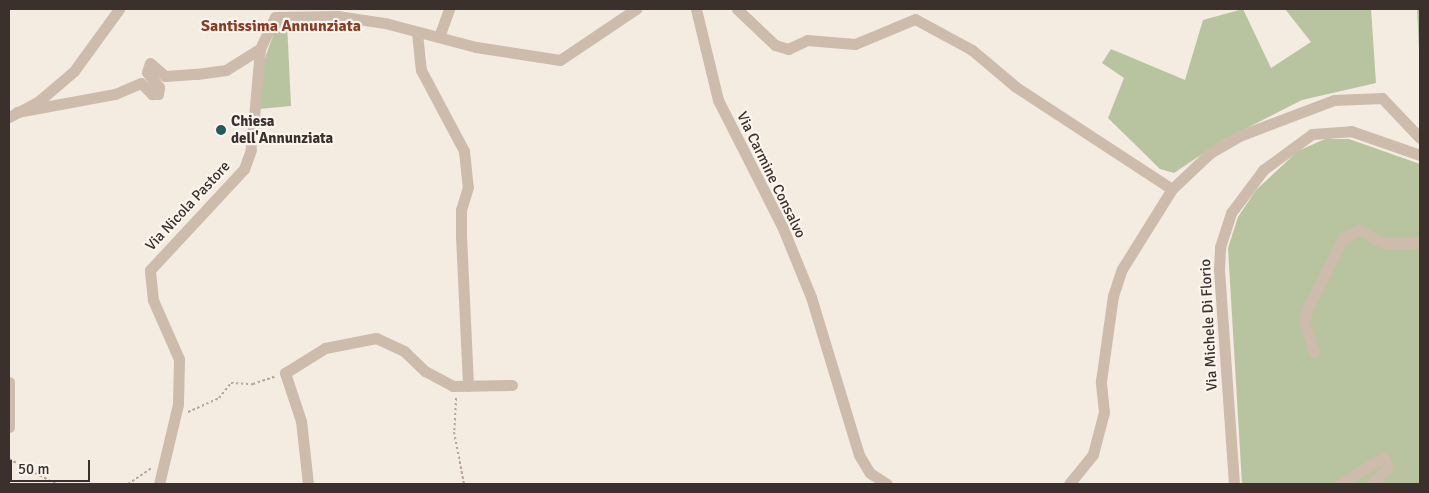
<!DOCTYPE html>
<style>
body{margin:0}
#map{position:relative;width:1429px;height:493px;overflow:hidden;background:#f4ebe1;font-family:Signika,sans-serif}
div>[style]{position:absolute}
.green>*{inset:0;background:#b8c4a0}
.minor-tunnel>*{height:11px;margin-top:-5.5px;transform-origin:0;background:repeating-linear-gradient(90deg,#cfc6bd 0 11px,transparent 0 16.5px)}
.path>*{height:2px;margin-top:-1px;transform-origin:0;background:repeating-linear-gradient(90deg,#b9a596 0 2.5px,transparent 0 5px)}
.minor>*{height:11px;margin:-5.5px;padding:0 5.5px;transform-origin:5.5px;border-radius:5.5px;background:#cdbbac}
.dots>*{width:14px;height:14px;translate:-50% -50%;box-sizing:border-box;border:2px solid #fbf5ee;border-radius:50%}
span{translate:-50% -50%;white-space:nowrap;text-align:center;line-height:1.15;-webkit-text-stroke:4.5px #fbf5ee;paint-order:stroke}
.poi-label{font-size:15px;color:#3b302b;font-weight:700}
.left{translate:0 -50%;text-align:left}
.street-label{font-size:15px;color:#3b302b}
.neighbourhood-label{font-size:16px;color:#8c3b22;font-weight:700}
.frame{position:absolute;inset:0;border:10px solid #3b302b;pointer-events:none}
.scale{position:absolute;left:10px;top:460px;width:80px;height:22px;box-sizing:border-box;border:2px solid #3b302b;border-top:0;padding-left:6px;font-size:15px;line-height:18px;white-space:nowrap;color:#3b302b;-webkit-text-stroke:4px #fbf5ee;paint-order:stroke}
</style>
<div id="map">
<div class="green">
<div style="clip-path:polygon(1243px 9px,1271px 68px,1311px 42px,1285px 9px,1371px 9px,1376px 83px,1302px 100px,1223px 140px,1174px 173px,1160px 169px,1108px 118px,1124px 78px,1102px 63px,1111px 49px,1185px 80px,1203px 20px)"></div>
<div style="clip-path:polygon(1417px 9px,1420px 9px,1420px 71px)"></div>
<div style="clip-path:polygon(278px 22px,287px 23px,291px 106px,259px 109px,265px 58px)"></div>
<div style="clip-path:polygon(1325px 139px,1349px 139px,1420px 164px,1420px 484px,1242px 484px,1228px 248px,1238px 217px,1256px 190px,1298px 151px)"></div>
</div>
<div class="minor-tunnel">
<div style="left:251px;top:150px;width:21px;rotate:-85deg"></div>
</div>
<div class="path">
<div style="left:456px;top:398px;width:34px;rotate:93deg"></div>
<div style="left:454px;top:432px;width:53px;rotate:79.1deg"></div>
<div style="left:188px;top:412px;width:34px;rotate:-24deg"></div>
<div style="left:219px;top:398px;width:19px;rotate:-51deg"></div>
<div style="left:231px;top:383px;width:22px;rotate:3deg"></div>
<div style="left:253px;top:384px;width:24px;rotate:-19deg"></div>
<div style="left:9px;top:459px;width:53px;rotate:28deg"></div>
<div style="left:128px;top:484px;width:29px;rotate:-34deg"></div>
</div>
<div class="minor">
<div style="left:696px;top:9px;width:94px;rotate:76.4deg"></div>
<div style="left:718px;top:100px;width:141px;rotate:63.1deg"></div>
<div style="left:782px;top:226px;width:77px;rotate:67.8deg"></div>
<div style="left:811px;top:297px;width:165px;rotate:73.1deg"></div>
<div style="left:859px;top:455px;width:21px;rotate:59deg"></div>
<div style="left:870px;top:473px;width:20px;rotate:33deg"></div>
<div style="left:737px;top:9px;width:52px;rotate:43.5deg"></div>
<div style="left:775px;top:45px;width:14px;rotate:17deg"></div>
<div style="left:788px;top:49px;width:21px;rotate:-25deg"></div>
<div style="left:807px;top:40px;width:48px;rotate:4.8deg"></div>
<div style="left:855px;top:44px;width:65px;rotate:-22.6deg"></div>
<div style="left:275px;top:17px;width:62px;rotate:-0.9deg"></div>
<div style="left:337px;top:16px;width:49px;rotate:8.3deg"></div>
<div style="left:385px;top:23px;width:94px;rotate:14.8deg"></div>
<div style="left:476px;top:47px;width:85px;rotate:8.8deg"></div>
<div style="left:560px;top:60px;width:92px;rotate:-33.9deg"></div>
<div style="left:915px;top:19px;width:65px;rotate:28.5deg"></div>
<div style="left:972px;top:50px;width:57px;rotate:40.1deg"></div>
<div style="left:1016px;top:87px;width:186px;rotate:33.2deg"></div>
<div style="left:417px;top:33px;width:37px;rotate:84deg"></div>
<div style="left:421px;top:70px;width:92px;rotate:62deg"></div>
<div style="left:464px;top:151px;width:36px;rotate:84deg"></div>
<div style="left:468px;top:187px;width:24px;rotate:107deg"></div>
<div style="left:461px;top:210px;width:26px;rotate:90deg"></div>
<div style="left:461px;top:236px;width:150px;rotate:87.3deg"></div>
<div style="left:440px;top:34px;width:27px;rotate:-70deg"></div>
<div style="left:17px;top:112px;width:100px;rotate:-10.4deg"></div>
<div style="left:115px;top:94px;width:28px;rotate:-23deg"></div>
<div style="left:141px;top:83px;width:16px;rotate:45deg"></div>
<div style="left:152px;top:94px;width:6px"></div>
<div style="left:158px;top:94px;width:7px;rotate:-82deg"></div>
<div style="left:159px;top:87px;width:19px;rotate:-129deg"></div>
<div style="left:147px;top:72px;width:9px;rotate:-72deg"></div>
<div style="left:150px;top:63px;width:20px;rotate:41deg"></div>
<div style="left:165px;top:76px;width:32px;rotate:-4deg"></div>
<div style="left:197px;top:74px;width:29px;rotate:-8deg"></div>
<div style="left:226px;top:70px;width:40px;rotate:-32deg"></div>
<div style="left:9px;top:117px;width:34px;rotate:-28deg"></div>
<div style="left:39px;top:101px;width:46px;rotate:-40.6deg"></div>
<div style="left:74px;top:71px;width:77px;rotate:-54deg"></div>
<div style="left:253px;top:129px;width:80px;rotate:-85deg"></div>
<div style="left:260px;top:49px;width:35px;rotate:-65deg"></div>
<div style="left:1314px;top:352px;width:32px;rotate:-108deg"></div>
<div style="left:1304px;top:322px;width:13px;rotate:-77deg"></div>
<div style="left:1307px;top:309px;width:80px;rotate:-63.1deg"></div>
<div style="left:1343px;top:238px;width:18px;rotate:-27deg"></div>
<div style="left:1359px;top:230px;width:27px;rotate:28deg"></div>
<div style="left:1383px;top:243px;width:37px"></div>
<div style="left:9px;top:382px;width:45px;rotate:90deg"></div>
<div style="left:159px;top:484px;width:82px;rotate:-76.6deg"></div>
<div style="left:178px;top:404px;width:45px;rotate:-88.7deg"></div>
<div style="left:179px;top:359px;width:64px;rotate:-113.8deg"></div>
<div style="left:153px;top:300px;width:30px;rotate:-96deg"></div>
<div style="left:150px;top:270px;width:138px;rotate:-47.1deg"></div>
<div style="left:244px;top:169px;width:20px;rotate:-70deg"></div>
<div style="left:308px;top:484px;width:63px;rotate:-96.3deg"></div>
<div style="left:301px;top:421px;width:51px;rotate:-108.4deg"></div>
<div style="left:285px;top:373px;width:47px;rotate:-32deg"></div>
<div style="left:325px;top:348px;width:52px;rotate:-11.1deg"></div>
<div style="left:376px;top:338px;width:31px;rotate:25deg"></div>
<div style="left:404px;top:351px;width:29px;rotate:44deg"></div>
<div style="left:425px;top:371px;width:32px;rotate:28deg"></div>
<div style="left:453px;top:386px;width:59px;rotate:-1deg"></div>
<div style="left:1069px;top:484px;width:38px;rotate:-51deg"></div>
<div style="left:1093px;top:454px;width:43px;rotate:-75.3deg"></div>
<div style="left:1104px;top:412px;width:31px;rotate:-96deg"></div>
<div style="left:1101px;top:381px;width:86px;rotate:-82deg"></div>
<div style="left:1113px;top:296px;width:28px;rotate:-72deg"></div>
<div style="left:1122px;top:269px;width:94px;rotate:-58deg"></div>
<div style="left:1172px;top:189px;width:52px;rotate:-43.5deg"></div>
<div style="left:1210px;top:153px;width:34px;rotate:-30deg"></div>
<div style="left:1239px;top:136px;width:102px;rotate:-20.8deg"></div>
<div style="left:1334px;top:100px;width:48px;rotate:-2.4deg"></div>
<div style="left:1382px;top:98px;width:55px;rotate:46.5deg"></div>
<div style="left:1234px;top:484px;width:216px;rotate:-94deg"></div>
<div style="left:1219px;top:269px;width:22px;rotate:-87deg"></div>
<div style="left:1220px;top:247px;width:36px;rotate:-72deg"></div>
<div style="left:1231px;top:213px;width:54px;rotate:-53.3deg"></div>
<div style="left:1263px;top:170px;width:61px;rotate:-36.3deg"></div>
<div style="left:1312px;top:134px;width:39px;rotate:-4deg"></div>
<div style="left:1351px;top:131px;width:73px;rotate:19.2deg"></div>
<div style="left:1339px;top:484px;width:52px;rotate:-31deg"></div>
<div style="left:1384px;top:457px;width:12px;rotate:70deg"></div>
<div style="left:1388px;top:468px;width:23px;rotate:137deg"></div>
</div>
<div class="dots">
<div style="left:221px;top:130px;background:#1f5a5e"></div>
</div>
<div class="poi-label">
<span class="left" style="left:231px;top:130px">Chiesa<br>dell'Annunziata</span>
</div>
<div class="street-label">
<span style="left:771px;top:175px;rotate:64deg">Via Carmine Consalvo</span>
<span style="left:188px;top:206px;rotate:-47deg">Via Nicola Pastore</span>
<span style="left:1209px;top:325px;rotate:-93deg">Via Michele Di Florio</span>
</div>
<div class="neighbourhood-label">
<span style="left:281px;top:26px">Santissima Annunziata</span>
</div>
<div class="frame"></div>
<div class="scale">50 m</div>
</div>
